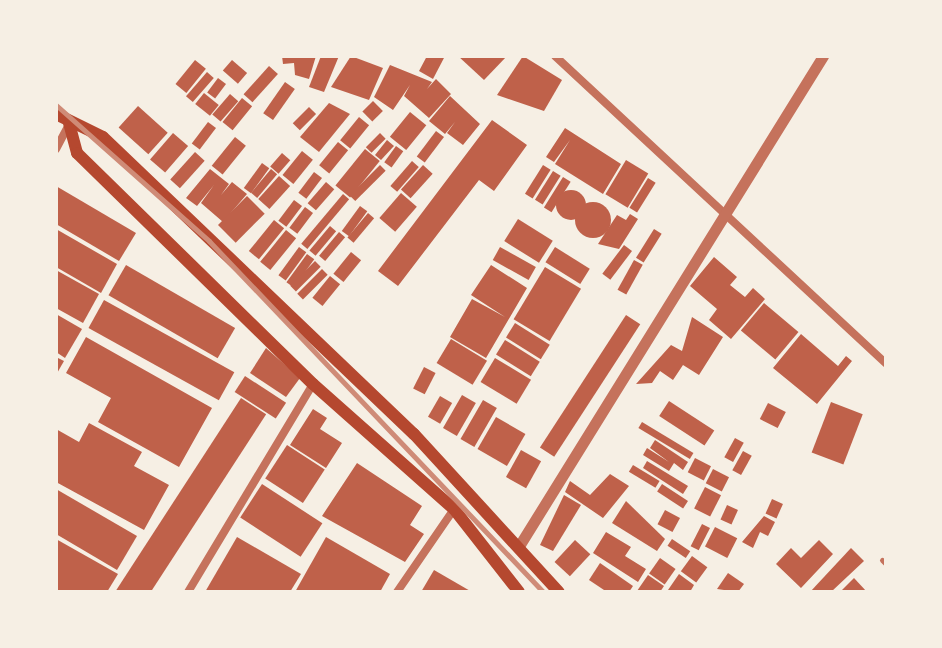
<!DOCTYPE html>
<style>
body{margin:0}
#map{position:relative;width:942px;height:648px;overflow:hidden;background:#f6efe4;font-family:"Crimson Pro",serif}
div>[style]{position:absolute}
.building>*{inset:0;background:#bf614a;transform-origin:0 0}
.round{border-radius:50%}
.service>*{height:5px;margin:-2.5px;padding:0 2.5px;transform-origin:2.5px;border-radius:2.5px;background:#c5725c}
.minor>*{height:8px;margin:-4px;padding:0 4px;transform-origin:4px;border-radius:4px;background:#c5725c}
.tertiary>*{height:11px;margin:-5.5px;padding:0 5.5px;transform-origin:5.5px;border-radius:5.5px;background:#c5725c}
.secondary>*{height:12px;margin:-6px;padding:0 6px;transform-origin:6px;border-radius:6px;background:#b5482f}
.rail>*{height:5px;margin:-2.5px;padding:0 2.5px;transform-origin:2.5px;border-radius:2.5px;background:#cf8b77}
span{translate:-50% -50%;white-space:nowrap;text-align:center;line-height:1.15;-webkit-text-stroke:8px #f6efe4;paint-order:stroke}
.frame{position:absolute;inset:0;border:58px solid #f6efe4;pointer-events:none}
</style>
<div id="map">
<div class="building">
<div style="clip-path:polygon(282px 56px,316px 56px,309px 79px,295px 75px,294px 63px,283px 64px)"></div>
<div style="clip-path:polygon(321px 56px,339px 56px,324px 92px,309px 87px)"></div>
<div style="clip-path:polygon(351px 56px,383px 68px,369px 100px,331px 87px)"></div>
<div style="clip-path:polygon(427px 56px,445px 56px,433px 79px,419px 71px)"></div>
<div style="clip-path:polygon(458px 56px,507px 56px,484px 80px)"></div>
<div style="clip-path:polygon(523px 56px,562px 80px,544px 111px,497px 95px)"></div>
<div style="left:195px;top:60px;width:14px;height:31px;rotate:39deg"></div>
<div style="left:232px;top:60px;width:20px;height:14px;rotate:41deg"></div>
<div style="clip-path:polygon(390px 65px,432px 82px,427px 89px,436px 79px,451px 94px,429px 118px,404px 96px,410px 85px,393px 110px,374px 97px)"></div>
<div style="left:269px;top:66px;width:12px;height:38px;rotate:42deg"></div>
<div style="left:207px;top:72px;width:9px;height:32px;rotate:41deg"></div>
<div style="left:218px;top:78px;width:10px;height:18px;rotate:37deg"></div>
<div style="left:285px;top:82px;width:12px;height:38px;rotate:35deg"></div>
<div style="left:204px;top:93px;width:19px;height:14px;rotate:39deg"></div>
<div style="left:230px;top:94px;width:11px;height:27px;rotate:41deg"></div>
<div style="clip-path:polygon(450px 96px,480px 124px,463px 145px,447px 133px,455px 122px,445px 134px,429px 121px)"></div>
<div style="left:242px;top:98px;width:13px;height:31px;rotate:39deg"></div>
<div style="left:373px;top:101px;width:14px;height:15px;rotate:45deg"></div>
<div style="clip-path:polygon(329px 103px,350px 114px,319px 152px,300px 137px)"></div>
<div style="left:138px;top:106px;width:40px;height:29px;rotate:42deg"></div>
<div style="left:309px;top:107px;width:10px;height:23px;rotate:45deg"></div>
<div style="left:410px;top:112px;width:21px;height:32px;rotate:39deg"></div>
<div style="left:359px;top:117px;width:13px;height:30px;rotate:39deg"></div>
<div style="clip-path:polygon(492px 120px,527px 145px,494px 191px,479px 180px,398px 286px,378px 271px)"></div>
<div style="left:208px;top:122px;width:10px;height:27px;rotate:37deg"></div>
<div style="clip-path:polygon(565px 128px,621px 164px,603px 194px,555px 164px,570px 140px,554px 162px,546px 157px)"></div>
<div style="left:436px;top:131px;width:10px;height:32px;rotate:37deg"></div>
<div style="left:173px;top:133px;width:20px;height:35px;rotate:41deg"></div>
<div style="left:380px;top:133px;width:8px;height:20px;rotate:45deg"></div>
<div style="left:235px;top:137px;width:14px;height:37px;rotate:39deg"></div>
<div style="clip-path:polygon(387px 140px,394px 146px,381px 160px,375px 155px)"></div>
<div style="left:338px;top:142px;width:13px;height:30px;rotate:39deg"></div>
<div style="left:396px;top:146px;width:9px;height:20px;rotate:36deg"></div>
<div style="left:365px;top:149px;width:19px;height:47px;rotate:39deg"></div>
<div style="left:302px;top:151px;width:14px;height:31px;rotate:39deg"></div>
<div style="left:195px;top:152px;width:13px;height:37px;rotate:42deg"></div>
<div style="left:282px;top:153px;width:11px;height:18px;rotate:41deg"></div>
<div style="left:626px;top:160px;width:26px;height:40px;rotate:31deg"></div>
<div style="left:412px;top:161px;width:9px;height:33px;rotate:41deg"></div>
<div style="left:262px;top:163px;width:9px;height:31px;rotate:36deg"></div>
<div style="left:380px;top:165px;width:8px;height:43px;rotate:45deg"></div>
<div style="left:423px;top:165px;width:13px;height:33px;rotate:42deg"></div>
<div style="left:543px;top:165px;width:9px;height:34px;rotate:32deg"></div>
<div style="clip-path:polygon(210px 169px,229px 184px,221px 195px,232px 182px,247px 194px,223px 222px,201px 203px,214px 185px,197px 206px,186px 198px)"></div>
<div style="left:271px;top:169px;width:8px;height:31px;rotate:40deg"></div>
<div style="left:553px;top:171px;width:9px;height:34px;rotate:32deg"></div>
<div style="left:314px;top:172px;width:10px;height:26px;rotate:37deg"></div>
<div style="left:279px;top:176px;width:15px;height:31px;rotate:42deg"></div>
<div style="left:563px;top:177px;width:9px;height:36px;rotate:32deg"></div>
<div style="left:648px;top:178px;width:9px;height:35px;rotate:32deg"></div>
<div style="left:326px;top:182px;width:11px;height:28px;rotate:41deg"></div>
<div style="clip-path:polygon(56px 186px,136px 233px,119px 261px,56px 224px)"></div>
<div class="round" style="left:556px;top:190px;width:30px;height:30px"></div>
<div style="left:401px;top:193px;width:21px;height:33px;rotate:41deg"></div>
<div style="left:343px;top:194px;width:8px;height:65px;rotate:40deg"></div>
<div style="left:247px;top:196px;width:25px;height:41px;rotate:45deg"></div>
<div style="left:294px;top:200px;width:10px;height:26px;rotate:37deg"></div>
<div class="round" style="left:575px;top:202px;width:36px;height:36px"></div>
<div style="left:360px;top:206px;width:9px;height:31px;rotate:36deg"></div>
<div style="left:305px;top:207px;width:10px;height:26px;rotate:37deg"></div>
<div style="left:368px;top:213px;width:8px;height:32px;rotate:40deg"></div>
<div style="clip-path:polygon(630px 214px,638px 219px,619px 249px,598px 244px,617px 215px,626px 220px)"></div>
<div style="left:518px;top:219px;width:41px;height:26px;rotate:32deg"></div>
<div style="left:274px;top:220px;width:13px;height:40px;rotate:39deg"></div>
<div style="left:330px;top:226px;width:8px;height:32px;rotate:40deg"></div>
<div style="clip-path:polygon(56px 229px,117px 264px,101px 293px,56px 267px)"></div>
<div style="left:654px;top:229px;width:9px;height:34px;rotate:32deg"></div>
<div style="left:286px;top:230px;width:13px;height:41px;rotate:39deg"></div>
<div style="left:339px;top:232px;width:8px;height:31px;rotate:40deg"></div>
<div style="left:624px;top:245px;width:10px;height:36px;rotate:37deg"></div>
<div style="left:299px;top:247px;width:9px;height:35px;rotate:36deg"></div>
<div style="left:500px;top:247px;width:41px;height:15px;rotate:29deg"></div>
<div style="left:555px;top:247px;width:41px;height:18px;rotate:32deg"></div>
<div style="left:351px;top:252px;width:13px;height:28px;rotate:39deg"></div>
<div style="left:307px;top:254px;width:9px;height:35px;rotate:36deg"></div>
<div style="clip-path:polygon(714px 257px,737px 277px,730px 285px,745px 297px,753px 288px,765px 299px,731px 339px,709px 320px,717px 309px,690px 286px)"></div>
<div style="left:634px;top:260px;width:10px;height:34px;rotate:29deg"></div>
<div style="left:315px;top:261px;width:8px;height:35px;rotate:45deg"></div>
<div style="left:126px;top:265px;width:126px;height:35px;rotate:30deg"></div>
<div style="clip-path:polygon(491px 265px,527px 288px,486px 358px,450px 337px,472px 299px,505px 317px,471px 295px)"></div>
<div style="left:545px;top:267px;width:42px;height:61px;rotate:31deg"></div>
<div style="left:322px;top:269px;width:8px;height:35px;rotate:45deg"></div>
<div style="clip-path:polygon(56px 270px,99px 294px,83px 323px,56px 308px)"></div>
<div style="left:330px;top:276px;width:13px;height:28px;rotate:39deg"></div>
<div style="left:104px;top:300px;width:149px;height:32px;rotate:29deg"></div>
<div style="left:764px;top:303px;width:45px;height:36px;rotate:40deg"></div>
<div style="clip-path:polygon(56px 314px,82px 329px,65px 358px,56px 352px)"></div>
<div style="left:626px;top:315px;width:17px;height:158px;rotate:33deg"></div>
<div style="clip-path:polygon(692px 317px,723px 337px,699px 375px,683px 365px,673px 380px,660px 371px,652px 383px,636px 384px,671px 345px,682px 351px)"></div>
<div style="left:515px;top:323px;width:41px;height:17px;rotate:32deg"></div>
<div style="clip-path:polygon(801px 334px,838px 366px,846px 356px,852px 361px,817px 404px,773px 368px)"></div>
<div style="clip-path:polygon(86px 337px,212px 408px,179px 467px,98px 422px,111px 398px,66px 373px)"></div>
<div style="left:451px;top:339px;width:42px;height:28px;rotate:31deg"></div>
<div style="left:505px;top:340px;width:41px;height:17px;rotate:32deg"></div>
<div style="clip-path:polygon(266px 348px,300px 378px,286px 397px,250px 373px)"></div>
<div style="clip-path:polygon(56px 357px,64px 361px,56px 375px)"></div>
<div style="left:495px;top:358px;width:42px;height:28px;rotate:31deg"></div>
<div style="left:424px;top:367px;width:13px;height:24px;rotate:27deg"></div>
<div style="left:245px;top:376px;width:49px;height:19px;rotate:33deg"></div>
<div style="left:462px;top:395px;width:16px;height:38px;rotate:30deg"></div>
<div style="left:440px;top:396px;width:14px;height:24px;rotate:30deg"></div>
<div style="left:241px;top:398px;width:30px;height:231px;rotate:33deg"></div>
<div style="left:483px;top:400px;width:16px;height:45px;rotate:30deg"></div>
<div style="left:669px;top:401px;width:54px;height:18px;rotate:33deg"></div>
<div style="left:831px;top:402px;width:34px;height:54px;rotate:21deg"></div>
<div style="left:768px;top:403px;width:20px;height:18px;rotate:27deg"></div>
<div style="clip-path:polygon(313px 409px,327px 418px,320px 429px,342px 443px,326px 468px,290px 445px)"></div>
<div style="left:496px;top:417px;width:34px;height:37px;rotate:30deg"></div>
<div style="left:642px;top:422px;width:60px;height:7px;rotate:31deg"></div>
<div style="clip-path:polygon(89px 423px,142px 452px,134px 466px,169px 485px,144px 530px,56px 482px,56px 429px,79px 442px)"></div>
<div style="left:735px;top:438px;width:10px;height:22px;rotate:29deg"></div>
<div style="clip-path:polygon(655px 440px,688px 462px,683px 470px,674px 463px,669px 471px,643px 455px,647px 448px,669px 462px,650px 448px)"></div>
<div style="left:287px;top:445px;width:45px;height:40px;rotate:33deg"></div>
<div style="left:521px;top:450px;width:23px;height:31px;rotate:29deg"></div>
<div style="left:743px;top:451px;width:10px;height:22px;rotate:29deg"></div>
<div style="left:695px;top:458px;width:18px;height:16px;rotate:27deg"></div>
<div style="clip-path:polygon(647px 461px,688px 486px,683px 494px,643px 468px)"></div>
<div style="clip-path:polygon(357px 463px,422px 506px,410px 525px,424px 534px,405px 562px,322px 516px)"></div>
<div style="left:633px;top:465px;width:31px;height:8px;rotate:31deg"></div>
<div style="left:713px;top:469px;width:18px;height:16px;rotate:27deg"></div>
<div style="clip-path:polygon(610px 474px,629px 486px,603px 518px,565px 492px,570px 481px,590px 495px)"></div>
<div style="left:262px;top:484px;width:72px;height:40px;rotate:33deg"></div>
<div style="left:662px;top:484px;width:31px;height:9px;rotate:33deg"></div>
<div style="left:705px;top:487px;width:18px;height:24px;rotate:27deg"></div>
<div style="clip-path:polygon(56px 489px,137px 536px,117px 570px,56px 534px)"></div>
<div style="clip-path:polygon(564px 495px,581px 505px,553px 551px,540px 545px)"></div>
<div style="left:772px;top:499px;width:12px;height:16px;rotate:24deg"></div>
<div style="clip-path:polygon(626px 501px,665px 539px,657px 551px,612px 523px)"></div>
<div style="left:727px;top:505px;width:12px;height:16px;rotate:24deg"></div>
<div style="left:665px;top:510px;width:17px;height:16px;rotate:28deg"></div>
<div style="clip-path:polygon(764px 516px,775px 522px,768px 536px,760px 532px,753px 548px,742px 542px)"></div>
<div style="left:702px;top:524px;width:9px;height:25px;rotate:27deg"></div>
<div style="left:715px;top:527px;width:25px;height:22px;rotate:27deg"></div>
<div style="clip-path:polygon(606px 532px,631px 547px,625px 556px,646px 569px,638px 582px,593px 553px)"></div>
<div style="clip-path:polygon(237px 537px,301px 574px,290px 592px,205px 592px)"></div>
<div style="clip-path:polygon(326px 537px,390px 574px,380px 592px,295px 592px)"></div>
<div style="clip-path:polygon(56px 539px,118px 574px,107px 592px,56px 592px)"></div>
<div style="left:672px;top:539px;width:22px;height:8px;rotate:34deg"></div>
<div style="left:575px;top:540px;width:21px;height:30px;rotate:43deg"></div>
<div style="clip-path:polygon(819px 540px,833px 554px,801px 588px,776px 564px,791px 548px,801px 558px)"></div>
<div style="clip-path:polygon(851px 548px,864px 561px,831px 592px,810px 592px)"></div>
<div style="left:692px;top:556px;width:19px;height:19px;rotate:36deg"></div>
<div style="left:660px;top:558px;width:19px;height:19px;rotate:35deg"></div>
<div style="clip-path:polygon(600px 563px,633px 586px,629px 592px,607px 592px,589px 580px)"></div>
<div style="clip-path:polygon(434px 570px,472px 592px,421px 592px)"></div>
<div style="clip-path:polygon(728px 573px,744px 584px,738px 592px,717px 589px)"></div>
<div style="clip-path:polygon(679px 574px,694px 585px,690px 592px,668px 590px)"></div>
<div style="clip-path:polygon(648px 575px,664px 586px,660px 592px,637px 591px)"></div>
<div style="clip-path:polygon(854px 578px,867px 592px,840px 592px)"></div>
</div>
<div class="service">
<div style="left:882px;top:560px;width:6px;rotate:45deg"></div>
</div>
<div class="minor">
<div style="left:555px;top:56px;width:452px;rotate:42.9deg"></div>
<div style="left:56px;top:149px;width:27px;rotate:-62deg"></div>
<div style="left:188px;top:592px;width:243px;rotate:-59deg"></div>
<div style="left:397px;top:592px;width:101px;rotate:-55.5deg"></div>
</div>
<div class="tertiary">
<div style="left:519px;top:546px;width:577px;rotate:-58.18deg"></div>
</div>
<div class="secondary">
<div style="left:56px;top:114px;width:52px;rotate:26.1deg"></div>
<div style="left:103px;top:137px;width:430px;rotate:43.7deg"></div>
<div style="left:414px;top:434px;width:214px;rotate:47.5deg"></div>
<div style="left:69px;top:123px;width:31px;rotate:75deg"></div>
<div style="left:77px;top:153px;width:330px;rotate:44.4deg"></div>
<div style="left:313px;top:384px;width:188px;rotate:41.6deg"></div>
<div style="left:454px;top:509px;width:105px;rotate:51.9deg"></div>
</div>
<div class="rail">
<div style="left:56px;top:105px;width:205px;rotate:41.6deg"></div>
<div style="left:209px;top:241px;width:485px;rotate:46.4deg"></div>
</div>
<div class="frame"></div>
</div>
